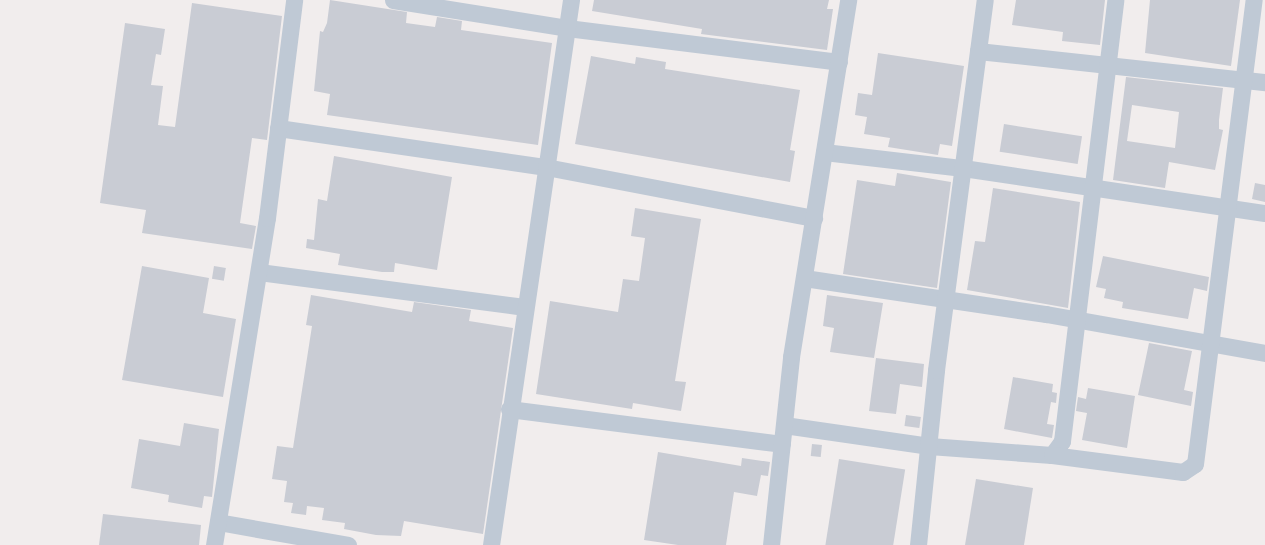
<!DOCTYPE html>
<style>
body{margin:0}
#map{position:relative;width:1265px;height:545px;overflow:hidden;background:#f1eded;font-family:"Varela Round",sans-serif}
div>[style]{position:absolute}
.building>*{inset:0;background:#c9ccd4;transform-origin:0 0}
.minor>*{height:17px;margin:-8.5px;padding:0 8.5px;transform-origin:8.5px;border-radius:8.5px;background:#bfc9d5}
span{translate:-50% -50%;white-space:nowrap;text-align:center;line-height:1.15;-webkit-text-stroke:3px #fff;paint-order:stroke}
</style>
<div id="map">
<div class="building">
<div style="clip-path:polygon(330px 0,407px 12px,406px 23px,435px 27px,437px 17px,462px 21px,461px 30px,552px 43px,538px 145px,327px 115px,330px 94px,314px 91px,320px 31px,323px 32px,327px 23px)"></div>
<div style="clip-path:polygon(594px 0,829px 0,827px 9px,833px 9px,827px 50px,701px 34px,702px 29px,592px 11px)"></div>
<div style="clip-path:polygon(1016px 0,1105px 0,1100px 45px,1062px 41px,1063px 32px,1012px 25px)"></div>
<div style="clip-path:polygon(1150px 0,1240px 0,1231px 66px,1145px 53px)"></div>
<div style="clip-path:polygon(192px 3px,282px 16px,267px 140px,252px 138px,240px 223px,256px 226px,252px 249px,142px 233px,146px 210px,100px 203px,125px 23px,165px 29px,161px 55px,156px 54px,151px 85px,163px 86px,158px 125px,175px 127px)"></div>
<div style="clip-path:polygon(878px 53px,964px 66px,952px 146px,940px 144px,938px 155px,888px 147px,890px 138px,864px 134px,867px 117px,855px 115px,858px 93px,872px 95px)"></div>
<div style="clip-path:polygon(591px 56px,635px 64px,636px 57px,666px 62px,665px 69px,800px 90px,790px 150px,795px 151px,790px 182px,575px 144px)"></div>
<div style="clip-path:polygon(evenodd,1126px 77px,1223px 88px,1219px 120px,1219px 129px,1223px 130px,1215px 170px,1169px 162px,1165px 188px,1113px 180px,1126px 77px,1132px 105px,1179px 112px,1175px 148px,1127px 141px,1132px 105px)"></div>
<div style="left:1004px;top:124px;width:79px;height:28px;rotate:9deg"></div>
<div style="clip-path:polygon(334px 156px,452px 177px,437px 270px,395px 263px,394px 272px,382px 272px,338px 265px,340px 254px,306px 248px,307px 239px,314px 240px,318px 199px,327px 201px)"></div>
<div style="clip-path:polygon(897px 173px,951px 182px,937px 288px,843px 274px,857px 180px,895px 186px)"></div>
<div style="clip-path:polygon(1255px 183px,1265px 185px,1265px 202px,1252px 199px)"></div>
<div style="clip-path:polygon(993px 188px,1080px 202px,1068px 308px,967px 290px,975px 241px,985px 242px)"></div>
<div style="clip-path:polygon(635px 208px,701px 219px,675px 381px,686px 382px,681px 411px,633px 403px,632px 409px,536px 394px,550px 301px,618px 312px,623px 279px,639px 281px,645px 238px,631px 236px)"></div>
<div style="clip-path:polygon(1103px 256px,1209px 277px,1207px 291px,1194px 288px,1188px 319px,1122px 308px,1123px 302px,1104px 298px,1106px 289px,1096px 287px)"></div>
<div style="clip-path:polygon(142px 266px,209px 278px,203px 313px,236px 319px,223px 397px,122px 380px)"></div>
<div style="left:214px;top:266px;width:12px;height:13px;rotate:9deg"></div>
<div style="clip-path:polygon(311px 295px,412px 312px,414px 302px,471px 310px,469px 321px,513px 328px,483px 534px,404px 521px,401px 536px,376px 535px,344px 529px,345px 523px,322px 520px,324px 508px,307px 506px,306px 515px,291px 513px,293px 503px,284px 502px,287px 481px,272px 479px,277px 446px,293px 448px,312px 326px,306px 325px)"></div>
<div style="clip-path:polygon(827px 295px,883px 303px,874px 358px,830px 352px,834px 328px,823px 326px)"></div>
<div style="clip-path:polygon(1149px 343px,1192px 351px,1184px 390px,1193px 392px,1191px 406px,1138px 395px)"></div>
<div style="clip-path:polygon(876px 358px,924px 364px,922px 387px,900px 384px,896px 414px,869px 411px)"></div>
<div style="clip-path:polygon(1013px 377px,1053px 384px,1052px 392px,1057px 393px,1056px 403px,1051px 402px,1047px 424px,1054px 425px,1052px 438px,1004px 429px)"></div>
<div style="clip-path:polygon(1088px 388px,1135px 396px,1127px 448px,1082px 440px,1087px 413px,1076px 411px,1078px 397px,1086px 399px)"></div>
<div style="left:906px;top:415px;width:15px;height:11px;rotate:8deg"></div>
<div style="clip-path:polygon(184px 423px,219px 429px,212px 497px,204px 496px,202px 508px,168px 502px,169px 495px,131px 488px,139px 439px,180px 446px)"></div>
<div style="left:812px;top:444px;width:10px;height:12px;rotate:6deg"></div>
<div style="clip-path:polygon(658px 452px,741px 466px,742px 458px,770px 462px,768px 476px,761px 475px,757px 496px,734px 492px,726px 545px,678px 545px,644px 540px)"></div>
<div style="left:839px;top:459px;width:67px;height:87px;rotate:9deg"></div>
<div style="clip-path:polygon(976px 479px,1033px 488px,1024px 545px,965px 545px)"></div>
<div style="clip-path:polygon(103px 514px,201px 525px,199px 545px,99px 545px)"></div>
</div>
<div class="minor">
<div style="left:393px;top:0;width:176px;rotate:9.1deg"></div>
<div style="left:567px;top:28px;width:274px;rotate:7.1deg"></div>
<div style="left:978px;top:51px;width:289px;rotate:6.2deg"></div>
<div style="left:278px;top:128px;width:271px;rotate:8.3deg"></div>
<div style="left:546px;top:167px;width:273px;rotate:10.8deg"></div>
<div style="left:824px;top:152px;width:140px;rotate:6.6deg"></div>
<div style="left:963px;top:168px;width:305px;rotate:8.5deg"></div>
<div style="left:259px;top:272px;width:268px;rotate:7.5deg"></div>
<div style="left:804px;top:278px;width:245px;rotate:8.5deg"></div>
<div style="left:1046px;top:314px;width:222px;rotate:10.1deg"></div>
<div style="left:509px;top:409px;width:275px;rotate:7.3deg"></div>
<div style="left:784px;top:425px;width:147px;rotate:8.2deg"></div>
<div style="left:929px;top:446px;width:123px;rotate:4.2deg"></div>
<div style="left:1052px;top:455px;width:17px;rotate:-54deg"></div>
<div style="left:1062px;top:441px;width:444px;rotate:-83.1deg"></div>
<div style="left:1052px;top:455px;width:132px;rotate:7.4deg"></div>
<div style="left:1183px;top:472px;width:14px;rotate:-34deg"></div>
<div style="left:1195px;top:464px;width:468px;rotate:-82.8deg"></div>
<div style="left:218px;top:522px;width:132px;rotate:10deg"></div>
<div style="left:214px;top:545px;width:331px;rotate:-80.8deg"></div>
<div style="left:267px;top:218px;width:220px;rotate:-82.9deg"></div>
<div style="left:491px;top:545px;width:551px;rotate:-81.65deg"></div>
<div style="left:771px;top:545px;width:189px;rotate:-83.9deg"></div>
<div style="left:791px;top:357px;width:362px;rotate:-80.9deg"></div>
<div style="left:918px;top:545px;width:176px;rotate:-84.1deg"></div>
<div style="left:936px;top:370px;width:373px;rotate:-82.5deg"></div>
</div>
</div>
